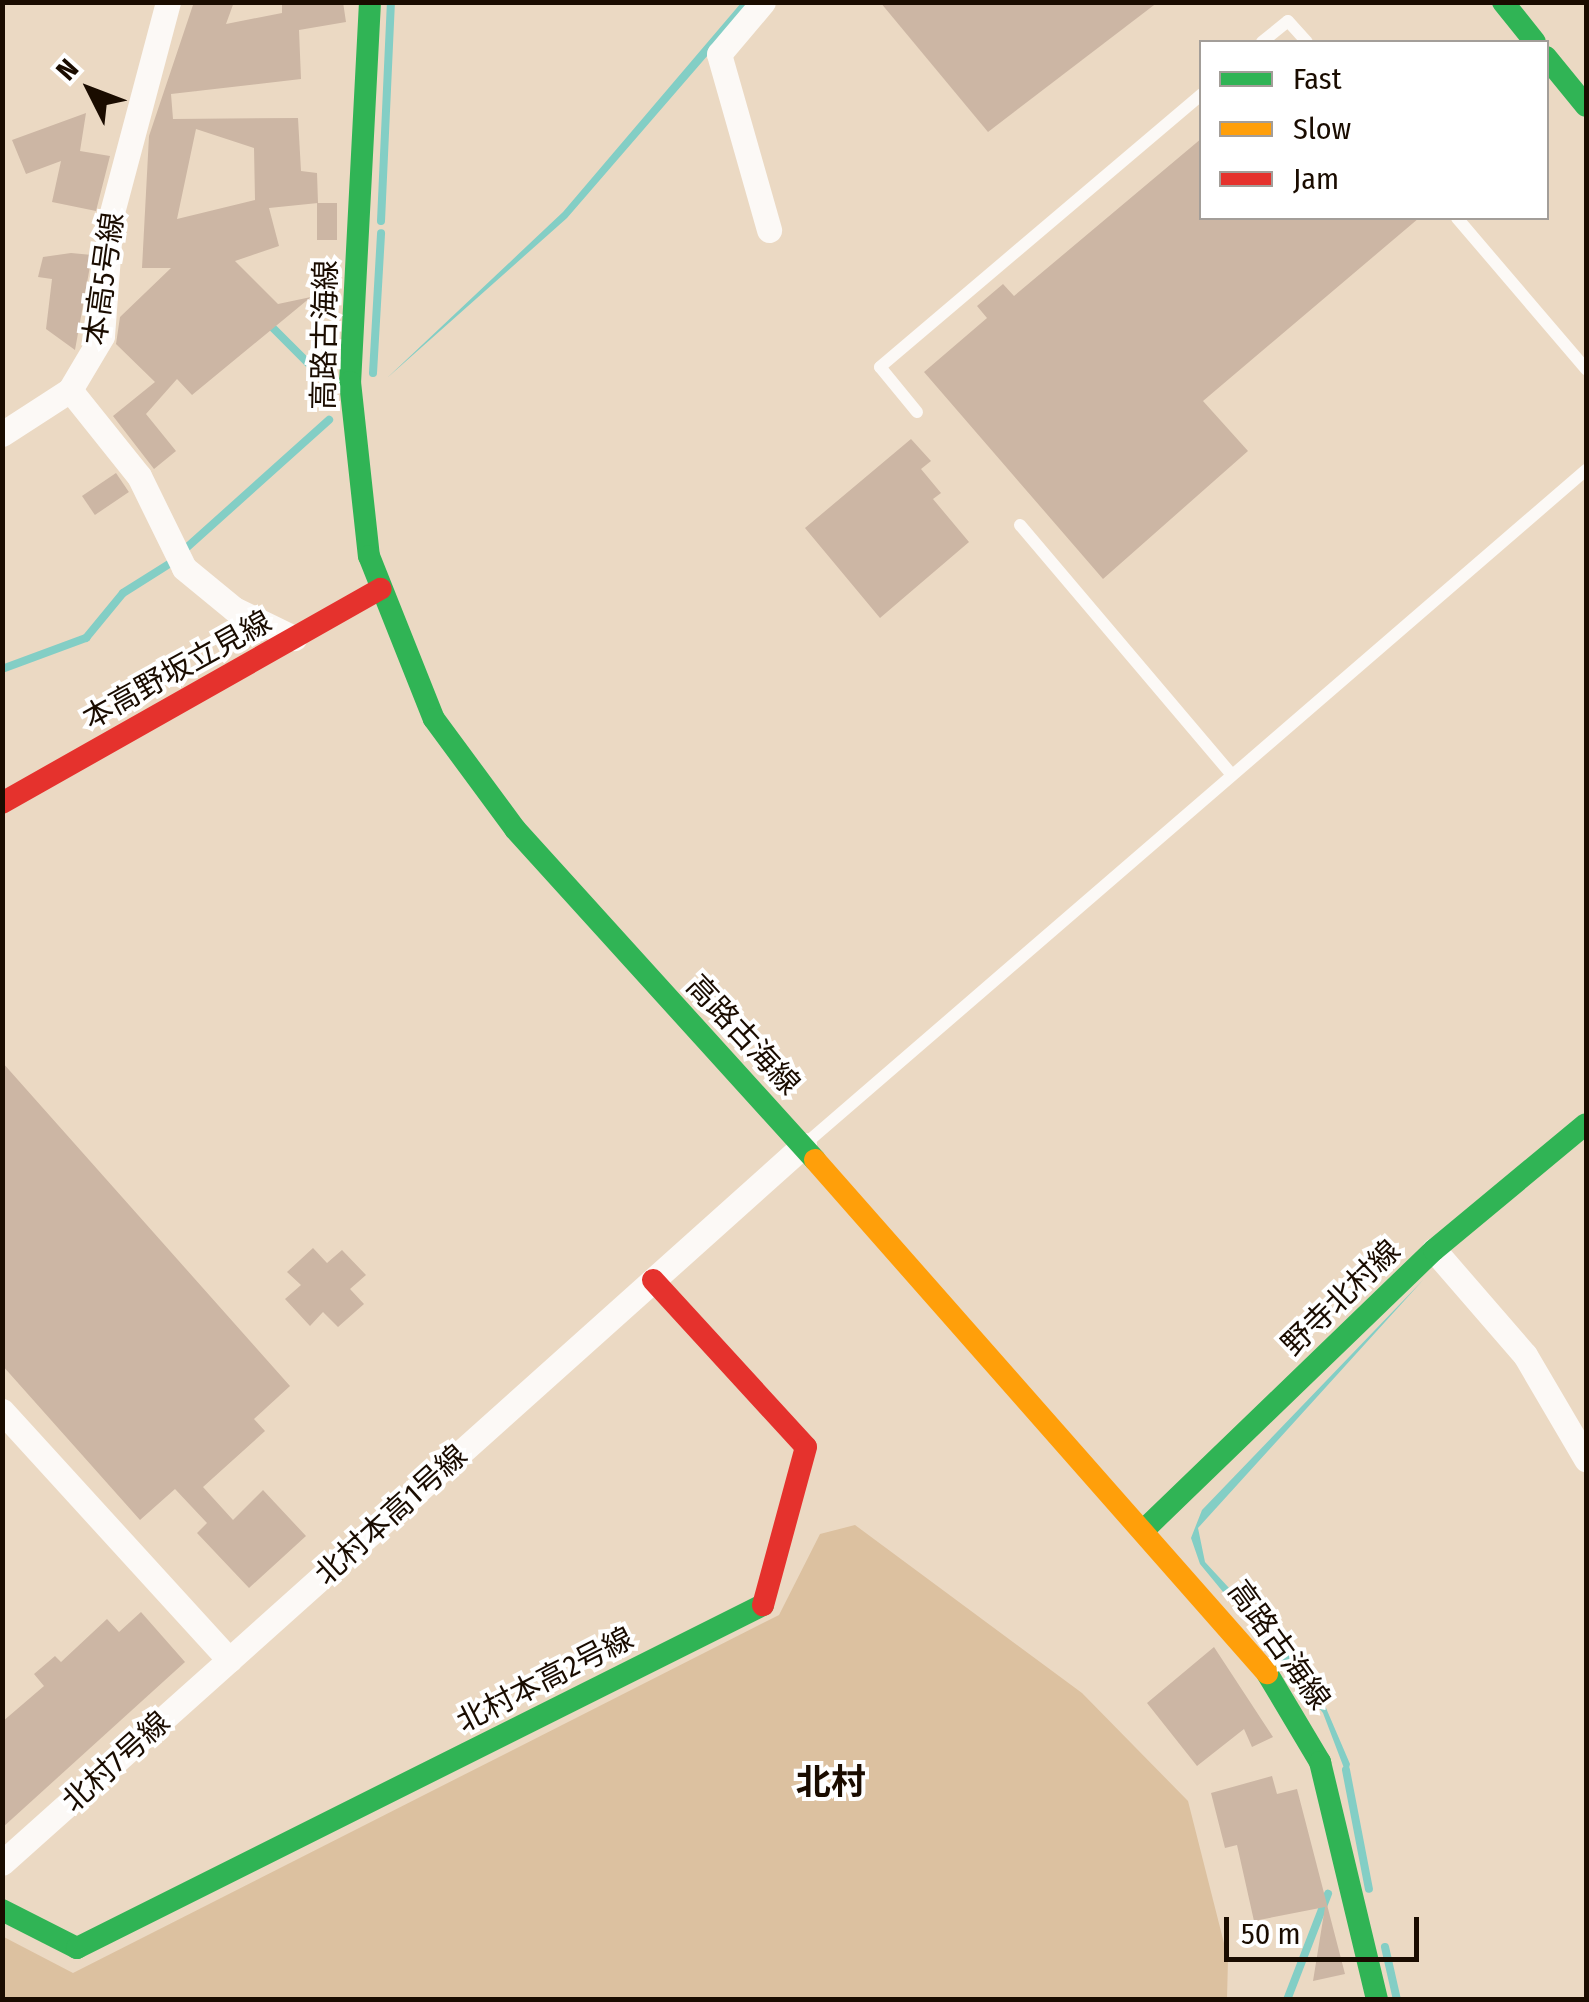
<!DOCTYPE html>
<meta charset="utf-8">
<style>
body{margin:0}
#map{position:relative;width:1589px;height:2002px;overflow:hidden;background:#ebd9c3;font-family:"Fira Sans Condensed","Noto Sans JP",sans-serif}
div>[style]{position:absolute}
.green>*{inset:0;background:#dcc1a0}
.water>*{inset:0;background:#83cec5}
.stream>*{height:8px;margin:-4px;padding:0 4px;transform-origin:4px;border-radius:4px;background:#83cec5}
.building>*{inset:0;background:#ccb6a4;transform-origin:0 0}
.lane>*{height:12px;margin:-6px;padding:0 6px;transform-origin:6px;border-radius:6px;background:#fcf9f6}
.street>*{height:25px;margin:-12.5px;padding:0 12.5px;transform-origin:12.5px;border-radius:12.5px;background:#fcf9f6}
.fast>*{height:22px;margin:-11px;padding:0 11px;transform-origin:11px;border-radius:11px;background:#30b455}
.slow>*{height:22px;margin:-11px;padding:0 11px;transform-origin:11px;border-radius:11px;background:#ff9f0a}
.jam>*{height:22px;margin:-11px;padding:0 11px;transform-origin:11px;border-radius:11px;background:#e5322d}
span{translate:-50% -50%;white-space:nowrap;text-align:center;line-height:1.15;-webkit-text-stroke:8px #fff;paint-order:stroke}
.street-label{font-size:30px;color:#1a0c00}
.quarter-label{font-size:35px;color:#1a0c00;font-weight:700}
.frame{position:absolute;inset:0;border:5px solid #1a0c00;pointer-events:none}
.legend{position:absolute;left:1199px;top:40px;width:350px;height:180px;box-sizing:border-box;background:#fff;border:2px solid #a39e99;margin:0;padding:12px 18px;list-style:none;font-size:30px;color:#1a0c00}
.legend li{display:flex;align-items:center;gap:20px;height:50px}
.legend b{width:50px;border:2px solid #a39e99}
.north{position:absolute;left:40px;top:40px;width:100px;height:100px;-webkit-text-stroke:8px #fff;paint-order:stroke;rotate:312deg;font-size:28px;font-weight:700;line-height:40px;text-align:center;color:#1a0c00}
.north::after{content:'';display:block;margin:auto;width:35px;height:45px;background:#1a0c00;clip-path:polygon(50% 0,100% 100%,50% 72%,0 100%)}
.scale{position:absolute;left:1224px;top:1917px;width:195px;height:45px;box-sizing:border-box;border:5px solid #1a0c00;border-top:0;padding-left:12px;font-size:30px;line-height:35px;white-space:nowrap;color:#1a0c00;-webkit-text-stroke:8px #fff;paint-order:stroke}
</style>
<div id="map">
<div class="green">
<div style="clip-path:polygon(855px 1525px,1082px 1693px,1188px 1801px,1228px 1959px,1227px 1999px,3px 1999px,2px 1936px,73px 1973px,779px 1615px,820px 1534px)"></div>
</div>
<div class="water">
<div style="clip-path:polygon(741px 3px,753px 3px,567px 218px,387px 378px,563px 212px)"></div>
<div style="clip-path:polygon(1424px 1279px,1198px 1528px,1205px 1562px,1292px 1656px,1326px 1708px,1350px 1764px,1347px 1776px,1323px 1713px,1200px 1564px,1191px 1538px,1202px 1510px)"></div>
</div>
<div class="stream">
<div style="left:381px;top:221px;width:219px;rotate:-87.4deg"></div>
<div style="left:269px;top:324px;width:86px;rotate:45deg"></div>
<div style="left:373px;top:373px;width:140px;rotate:-86.7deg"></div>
<div style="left:184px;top:550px;width:195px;rotate:-41.9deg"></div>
<div style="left:2px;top:669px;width:90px;rotate:-20.3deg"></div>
<div style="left:86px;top:638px;width:58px;rotate:-50.6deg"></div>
<div style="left:123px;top:593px;width:58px;rotate:-32.3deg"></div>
<div style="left:1346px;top:1770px;width:121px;rotate:79.1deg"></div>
<div style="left:1385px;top:1947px;width:54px;rotate:77.2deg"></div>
<div style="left:1287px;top:2000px;width:114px;rotate:-68.9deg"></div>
</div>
<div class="building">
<div style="clip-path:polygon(evenodd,194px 2px,234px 2px,226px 24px,282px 13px,282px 5px,343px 2px,346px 22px,299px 30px,301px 79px,171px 94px,173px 119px,298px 118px,301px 171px,317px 173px,318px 203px,269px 208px,279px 246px,235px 261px,278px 304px,311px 297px,192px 395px,177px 379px,146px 414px,176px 451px,154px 469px,113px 416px,155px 382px,116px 344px,120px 317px,171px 268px,142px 268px,149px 136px,194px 2px,196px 129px,254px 148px,255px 200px,177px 219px,196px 129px)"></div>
<div style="clip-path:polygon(880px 2px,1158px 2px,988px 132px)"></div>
<div style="clip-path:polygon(86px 113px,80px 151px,110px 156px,96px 211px,52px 202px,61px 161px,26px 174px,12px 140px)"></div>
<div style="clip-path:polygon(1202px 138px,1202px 218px,1419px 218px,1203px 401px,1248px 451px,1103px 579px,924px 372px,987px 318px,977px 306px,1003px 284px,1014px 296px)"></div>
<div style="left:317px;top:203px;width:20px;height:37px"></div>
<div style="clip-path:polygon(71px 253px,92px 255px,75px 350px,46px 329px,52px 279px,38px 277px,43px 257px)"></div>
<div style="clip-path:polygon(911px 439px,931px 461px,921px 469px,941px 493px,933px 499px,969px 542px,880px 618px,805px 528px)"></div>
<div style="left:116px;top:473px;width:23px;height:41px;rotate:56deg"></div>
<div style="clip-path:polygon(2px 1062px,290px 1386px,254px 1419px,265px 1431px,203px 1487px,233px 1520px,263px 1490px,306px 1536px,249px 1588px,197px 1533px,207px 1523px,175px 1489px,140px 1520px,2px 1365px)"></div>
<div style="clip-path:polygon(313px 1248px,327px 1263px,342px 1250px,366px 1275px,350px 1289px,364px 1304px,338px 1327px,323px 1312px,310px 1326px,285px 1299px,301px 1285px,287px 1272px)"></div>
<div style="clip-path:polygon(141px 1612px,185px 1662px,2px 1828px,2px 1722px,44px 1686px,34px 1674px,55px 1656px,61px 1662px,107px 1619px,119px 1632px)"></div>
<div style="clip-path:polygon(1214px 1647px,1273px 1737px,1252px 1747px,1244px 1729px,1197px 1766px,1147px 1703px)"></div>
<div style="clip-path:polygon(1272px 1776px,1277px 1794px,1297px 1789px,1345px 1974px,1313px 1981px,1325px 1907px,1254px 1921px,1237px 1845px,1225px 1848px,1211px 1793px)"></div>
</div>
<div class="lane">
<div style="left:1262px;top:42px;width:33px;rotate:-39deg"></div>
<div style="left:1288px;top:21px;width:28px;rotate:48deg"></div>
<div style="left:1457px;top:218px;width:199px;rotate:49.5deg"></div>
<div style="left:917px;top:412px;width:58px;rotate:-129.4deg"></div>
<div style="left:880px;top:367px;width:422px;rotate:-40.3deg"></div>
<div style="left:1020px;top:525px;width:326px;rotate:49.7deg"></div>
<div style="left:804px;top:1145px;width:1033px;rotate:-40.8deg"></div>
</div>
<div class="street">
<div style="left:168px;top:2px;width:221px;rotate:104.9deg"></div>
<div style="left:111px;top:216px;width:120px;rotate:94.3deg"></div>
<div style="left:102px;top:336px;width:63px;rotate:120.7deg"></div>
<div style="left:70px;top:390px;width:110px;rotate:51.3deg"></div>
<div style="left:139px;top:476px;width:102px;rotate:63.9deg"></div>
<div style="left:184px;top:568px;width:65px;rotate:39.4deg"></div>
<div style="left:234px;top:609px;width:67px;rotate:25.8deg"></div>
<div style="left:763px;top:2px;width:68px;rotate:130.2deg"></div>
<div style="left:719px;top:54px;width:183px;rotate:74.1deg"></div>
<div style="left:2px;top:434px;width:81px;rotate:-32.9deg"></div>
<div style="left:1434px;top:1250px;width:139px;rotate:49.1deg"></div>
<div style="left:1525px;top:1355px;width:121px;rotate:59.6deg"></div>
<div style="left:2px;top:1411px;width:337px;rotate:47.6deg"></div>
<div style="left:229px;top:1660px;width:772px;rotate:-41.85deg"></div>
<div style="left:2px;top:1863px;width:305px;rotate:-41.8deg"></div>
</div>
<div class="fast">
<div style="left:370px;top:2px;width:381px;rotate:93deg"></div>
<div style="left:350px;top:382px;width:175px;rotate:83.8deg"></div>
<div style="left:369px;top:556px;width:175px;rotate:68.3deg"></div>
<div style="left:434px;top:719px;width:137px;rotate:53.6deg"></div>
<div style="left:515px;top:829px;width:447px;rotate:47.8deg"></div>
<div style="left:1503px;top:2px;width:51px;rotate:51.3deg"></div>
<div style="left:1546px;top:57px;width:63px;rotate:50.8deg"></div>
<div style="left:1147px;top:1527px;width:399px;rotate:-44deg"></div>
<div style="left:1434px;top:1250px;width:197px;rotate:-39.7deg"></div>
<div style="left:1267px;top:1673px;width:104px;rotate:59.2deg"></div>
<div style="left:1320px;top:1762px;width:245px;rotate:76.5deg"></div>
<div style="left:2px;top:1910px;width:84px;rotate:26.9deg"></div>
<div style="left:77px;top:1948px;width:767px;rotate:-26.57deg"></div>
</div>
<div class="slow">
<div style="left:815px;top:1160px;width:684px;rotate:48.62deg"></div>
</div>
<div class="jam">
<div style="left:2px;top:803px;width:435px;rotate:-29.5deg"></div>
<div style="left:653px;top:1280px;width:226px;rotate:47.5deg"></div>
<div style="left:806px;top:1447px;width:164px;rotate:105.2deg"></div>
</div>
<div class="street-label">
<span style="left:104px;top:279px;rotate:-82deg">本高5号線</span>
<span style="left:325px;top:335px;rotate:-89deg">高路古海線</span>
<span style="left:177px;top:670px;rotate:-29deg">本高野坂立見線</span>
<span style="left:743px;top:1035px;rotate:47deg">高路古海線</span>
<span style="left:1341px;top:1298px;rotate:-44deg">野寺北村線</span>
<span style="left:391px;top:1515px;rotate:-42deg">北村本高1号線</span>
<span style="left:1279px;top:1645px;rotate:54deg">高路古海線</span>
<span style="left:545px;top:1680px;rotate:-27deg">北村本高2号線</span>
<span style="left:116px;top:1762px;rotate:-42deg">北村7号線</span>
</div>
<div class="quarter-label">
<span style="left:831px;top:1782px">北村</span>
</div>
<div class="frame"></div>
<ul class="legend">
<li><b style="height:12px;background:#30b455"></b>Fast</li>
<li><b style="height:12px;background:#ff9f0a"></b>Slow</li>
<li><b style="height:12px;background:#e5322d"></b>Jam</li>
</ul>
<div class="north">N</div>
<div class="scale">50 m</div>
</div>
